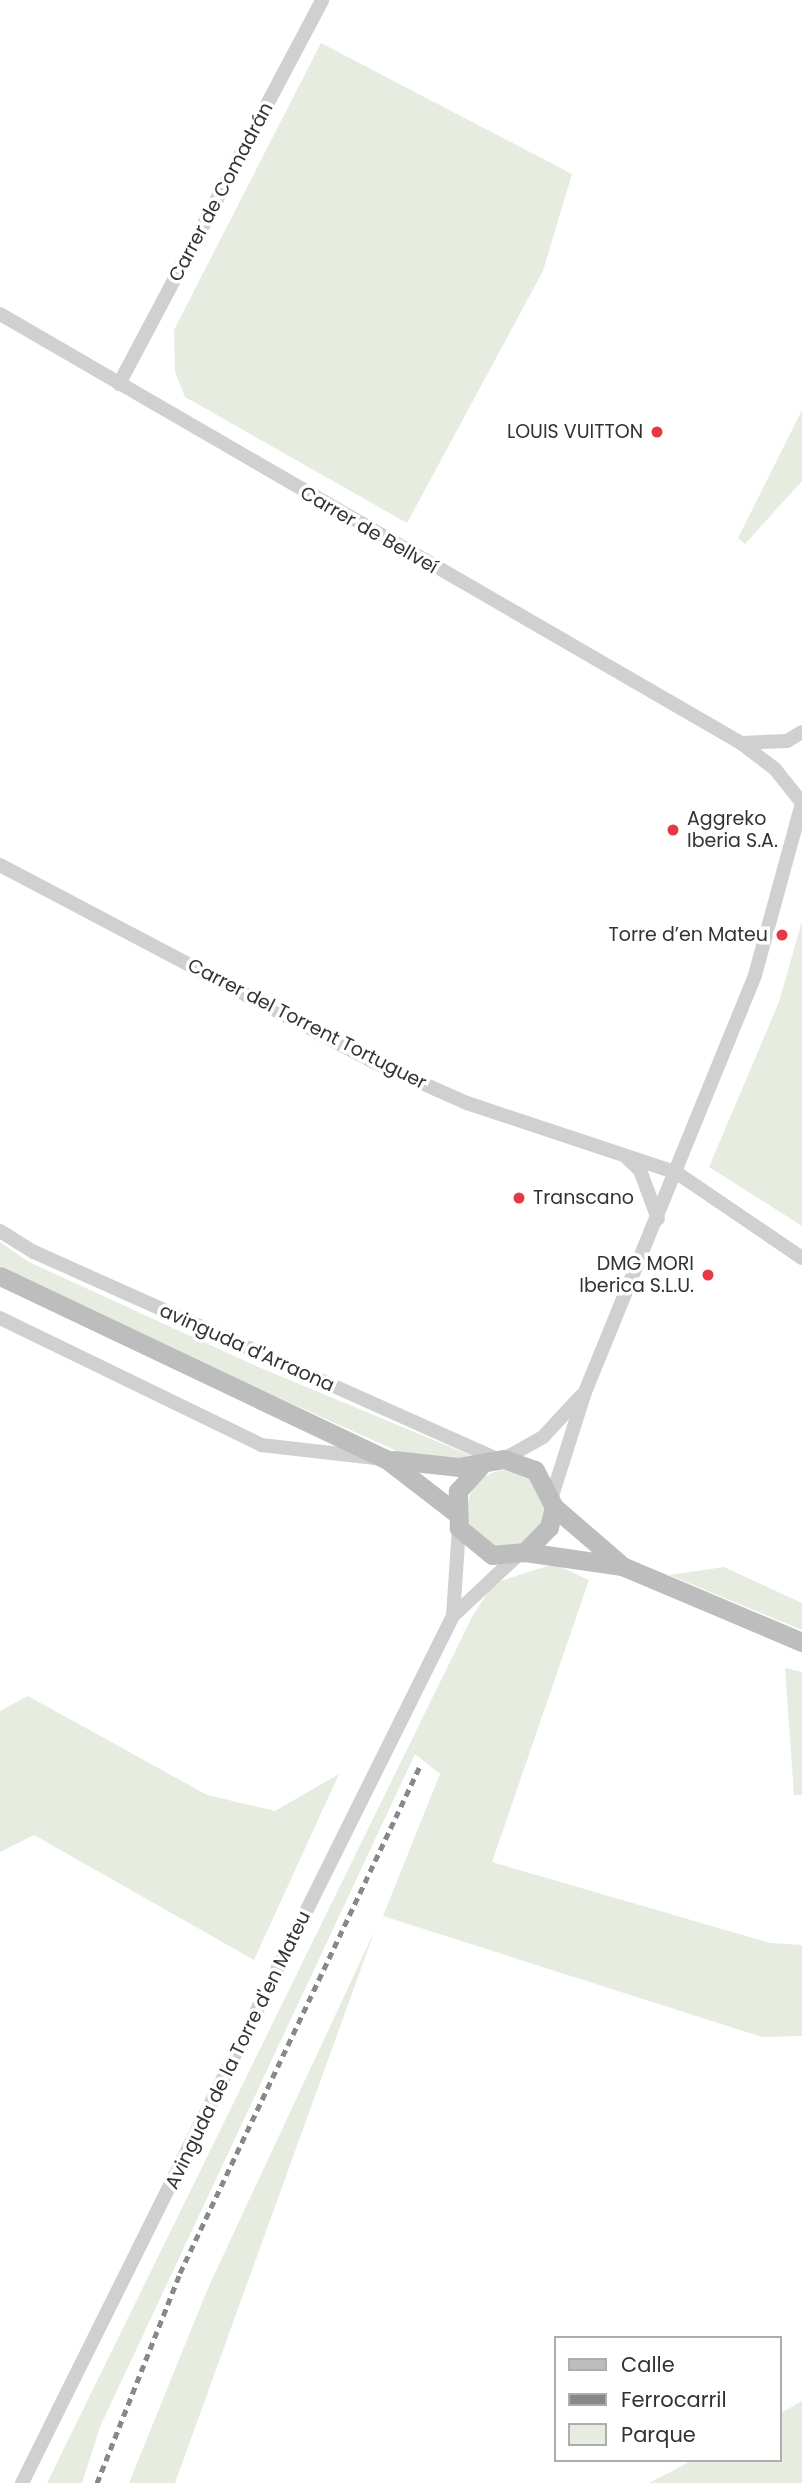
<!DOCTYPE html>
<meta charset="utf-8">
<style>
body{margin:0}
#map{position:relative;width:802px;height:2483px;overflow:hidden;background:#fff;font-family:Poppins,sans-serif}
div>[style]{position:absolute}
.green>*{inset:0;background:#e6ecdf}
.round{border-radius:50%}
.minor>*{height:14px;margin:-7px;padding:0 7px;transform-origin:7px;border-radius:7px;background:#d0d0d0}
.secondary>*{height:19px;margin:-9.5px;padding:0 9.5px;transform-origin:9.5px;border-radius:9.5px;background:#bdbdbd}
.rail>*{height:5px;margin-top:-2.5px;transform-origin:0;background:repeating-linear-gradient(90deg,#888 0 7px,transparent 0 12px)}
.dots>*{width:19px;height:19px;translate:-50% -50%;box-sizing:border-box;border:4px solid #fff;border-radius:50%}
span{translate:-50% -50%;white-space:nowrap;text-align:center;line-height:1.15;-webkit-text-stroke:7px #fff;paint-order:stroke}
.street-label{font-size:19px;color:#333}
.poi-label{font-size:19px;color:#333}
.right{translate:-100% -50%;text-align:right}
.left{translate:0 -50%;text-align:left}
.legend{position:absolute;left:554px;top:2336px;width:228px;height:126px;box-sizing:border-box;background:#fff;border:2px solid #adadad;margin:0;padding:9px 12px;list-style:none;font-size:21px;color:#333}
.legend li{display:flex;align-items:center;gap:14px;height:35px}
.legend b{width:35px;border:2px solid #adadad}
</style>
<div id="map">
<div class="green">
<div style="clip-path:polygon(321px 43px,572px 174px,543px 271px,407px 523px,185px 397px,175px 372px,174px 330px)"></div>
<div style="clip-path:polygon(802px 410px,802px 481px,745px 544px,738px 538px)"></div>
<div style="clip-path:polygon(802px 921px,802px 1226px,709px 1167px,779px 1002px)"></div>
<div style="clip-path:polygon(0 1242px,29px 1262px,256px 1366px,472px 1456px,452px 1461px,408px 1456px,129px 1330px,0 1266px)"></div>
<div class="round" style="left:467px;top:1470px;width:80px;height:80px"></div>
<div style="clip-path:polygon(554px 1564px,589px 1580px,492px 1862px,770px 1943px,802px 1945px,802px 2036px,762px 2037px,383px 1916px,440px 1774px,415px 1754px,100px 2427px,82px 2483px,47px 2483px,473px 1615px,494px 1583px)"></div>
<div style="clip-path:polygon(724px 1567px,802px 1603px,802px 1630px,669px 1575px)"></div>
<div style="clip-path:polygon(785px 1668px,802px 1672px,802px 1795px,794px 1795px)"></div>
<div style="clip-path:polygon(28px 1696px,207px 1795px,275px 1811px,339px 1774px,254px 1960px,34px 1835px,0 1852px,0 1711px)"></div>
<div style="clip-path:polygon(375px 1930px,175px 2483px,129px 2483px,208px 2288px)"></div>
<div style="clip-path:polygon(802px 2401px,802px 2483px,649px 2483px,693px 2460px,779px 2460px,779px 2414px)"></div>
</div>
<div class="minor">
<div style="left:0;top:314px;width:856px;rotate:30.07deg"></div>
<div style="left:741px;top:743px;width:43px;rotate:37.4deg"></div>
<div style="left:775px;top:769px;width:43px;rotate:51.5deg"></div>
<div style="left:119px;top:384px;width:434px;rotate:-62.1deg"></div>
<div style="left:741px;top:743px;width:46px;rotate:-2.5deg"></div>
<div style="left:787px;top:741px;width:17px;rotate:-31deg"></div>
<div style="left:0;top:865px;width:420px;rotate:27.8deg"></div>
<div style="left:372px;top:1061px;width:104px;rotate:23.9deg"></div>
<div style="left:467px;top:1103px;width:221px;rotate:18.4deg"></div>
<div style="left:677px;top:1173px;width:151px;rotate:34.2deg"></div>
<div style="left:628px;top:1159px;width:16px;rotate:43deg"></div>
<div style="left:640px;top:1170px;width:52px;rotate:69.8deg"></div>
<div style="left:0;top:1231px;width:40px;rotate:32deg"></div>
<div style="left:34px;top:1252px;width:507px;rotate:24.09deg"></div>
<div style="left:0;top:1318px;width:290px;rotate:25.9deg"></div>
<div style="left:261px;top:1445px;width:115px;rotate:6.5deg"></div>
<div style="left:504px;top:1459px;width:45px;rotate:-29.4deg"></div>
<div style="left:543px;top:1437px;width:56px;rotate:-47.2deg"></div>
<div style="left:552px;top:1496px;width:109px;rotate:-72.4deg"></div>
<div style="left:585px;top:1392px;width:450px;rotate:-67.8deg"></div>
<div style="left:755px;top:975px;width:178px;rotate:-74.7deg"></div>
<div style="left:453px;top:1616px;width:88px;rotate:-86.1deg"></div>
<div style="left:22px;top:2483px;width:968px;rotate:-63.57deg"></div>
<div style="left:453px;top:1616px;width:89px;rotate:-43.2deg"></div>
</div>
<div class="secondary">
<div style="left:0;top:1276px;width:427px;rotate:25.4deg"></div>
<div style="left:386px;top:1459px;width:88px;rotate:37.6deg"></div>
<div style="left:394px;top:1460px;width:64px;rotate:6.2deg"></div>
<div style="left:458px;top:1467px;width:47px;rotate:-9.9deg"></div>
<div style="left:504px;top:1459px;width:33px;rotate:20deg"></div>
<div style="left:535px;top:1470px;width:42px;rotate:62.8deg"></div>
<div style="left:554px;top:1507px;width:21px;rotate:104deg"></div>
<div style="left:549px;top:1527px;width:35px;rotate:134deg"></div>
<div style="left:525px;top:1552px;width:33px;rotate:175deg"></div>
<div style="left:492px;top:1555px;width:43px;rotate:-140.7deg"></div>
<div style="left:459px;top:1528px;width:37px;rotate:-92deg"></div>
<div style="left:458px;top:1491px;width:38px;rotate:-48deg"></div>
<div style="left:554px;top:1507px;width:86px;rotate:40.7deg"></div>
<div style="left:525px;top:1552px;width:98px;rotate:8.2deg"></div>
<div style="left:622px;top:1566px;width:195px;rotate:22.9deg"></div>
</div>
<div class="rail">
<div style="left:97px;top:2483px;width:226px;rotate:-68.4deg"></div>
<div style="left:180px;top:2273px;width:561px;rotate:-64.67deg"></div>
</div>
<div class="dots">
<div style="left:657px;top:432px;background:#e63946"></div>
<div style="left:673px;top:830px;background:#e63946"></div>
<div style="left:782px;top:935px;background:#e63946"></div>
<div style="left:519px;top:1198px;background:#e63946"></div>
<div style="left:708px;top:1275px;background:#e63946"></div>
</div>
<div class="street-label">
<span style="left:221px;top:192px;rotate:-62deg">Carrer de Comadrán</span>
<span style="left:369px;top:530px;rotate:30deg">Carrer de Bellveí</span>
<span style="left:307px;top:1024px;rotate:27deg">Carrer del Torrent Tortuguer</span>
<span style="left:247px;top:1348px;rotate:24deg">avinguda d'Arraona</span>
<span style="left:238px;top:2050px;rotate:-64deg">Avinguda de la Torre d'en Mateu</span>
</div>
<div class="poi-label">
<span class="right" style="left:643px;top:432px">LOUIS VUITTON</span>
<span class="left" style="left:687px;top:830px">Aggreko<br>Iberia S.A.</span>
<span class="right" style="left:768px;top:935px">Torre d’en Mateu</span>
<span class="left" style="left:533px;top:1198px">Transcano</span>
<span class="right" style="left:694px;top:1275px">DMG MORI<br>Iberica S.L.U.</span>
</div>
<ul class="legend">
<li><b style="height:9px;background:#bdbdbd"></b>Calle</li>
<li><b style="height:9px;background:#888"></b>Ferrocarril</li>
<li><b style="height:19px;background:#e6ecdf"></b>Parque</li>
</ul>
</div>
